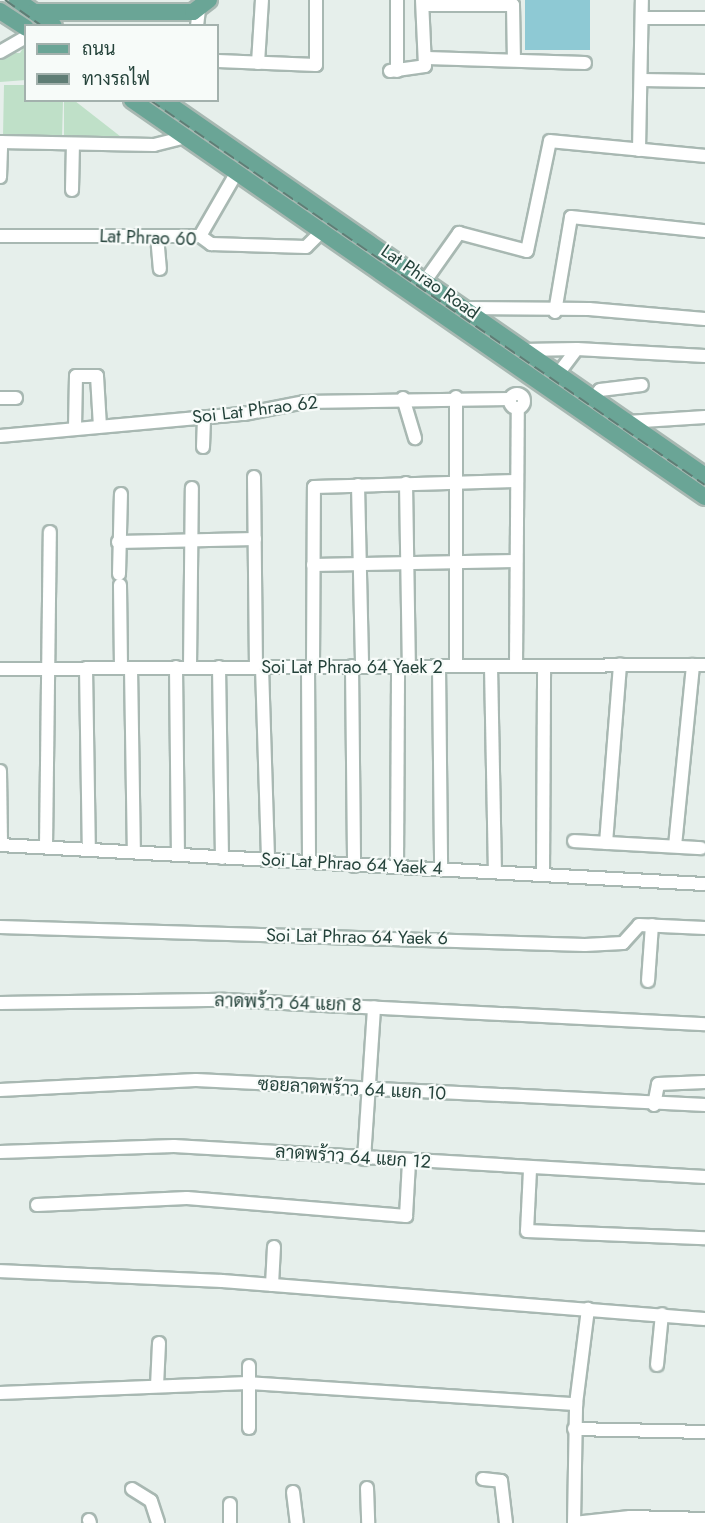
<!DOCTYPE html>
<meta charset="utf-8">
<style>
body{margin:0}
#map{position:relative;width:705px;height:1523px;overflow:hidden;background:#e6efeb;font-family:Jost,Sarabun,sans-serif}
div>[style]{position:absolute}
.green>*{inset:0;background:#bfe0c8}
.water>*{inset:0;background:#8ec9d4;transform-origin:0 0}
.roads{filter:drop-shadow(2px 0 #a8b8b2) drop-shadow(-2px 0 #a8b8b2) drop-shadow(0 2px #a8b8b2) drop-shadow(0 -2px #a8b8b2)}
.minor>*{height:12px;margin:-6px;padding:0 6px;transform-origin:6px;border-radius:6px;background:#fff}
.minor>.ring{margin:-6px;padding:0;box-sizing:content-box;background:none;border:12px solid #fff;border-radius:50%}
.major>*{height:16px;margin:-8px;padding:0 8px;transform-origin:8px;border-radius:8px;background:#6aa596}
.rail>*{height:2px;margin-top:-1px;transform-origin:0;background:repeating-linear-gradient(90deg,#5f7d75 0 12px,transparent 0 18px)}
span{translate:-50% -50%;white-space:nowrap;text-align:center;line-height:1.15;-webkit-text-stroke:4.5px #f7fbf9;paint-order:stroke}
.street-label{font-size:18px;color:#24423a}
.legend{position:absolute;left:24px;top:24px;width:195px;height:78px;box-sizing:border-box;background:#f7fbf9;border:2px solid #a3b1ad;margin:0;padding:8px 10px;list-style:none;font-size:18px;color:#24423a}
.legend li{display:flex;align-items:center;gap:12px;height:30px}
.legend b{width:30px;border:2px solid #a3b1ad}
</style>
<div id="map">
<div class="green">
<div style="clip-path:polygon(25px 45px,26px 80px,0 82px,0 53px,20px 53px)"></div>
<div style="clip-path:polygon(4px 85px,25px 85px,26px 100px,63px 101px,62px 137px,3px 136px)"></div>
<div style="clip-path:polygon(64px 101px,75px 101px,125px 140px,64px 137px)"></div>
</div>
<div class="water">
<div style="left:525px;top:0;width:65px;height:50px"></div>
</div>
<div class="roads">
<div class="minor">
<div style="left:426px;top:5px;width:87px"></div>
<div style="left:513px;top:5px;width:55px;rotate:89deg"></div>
<div style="left:643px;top:18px;width:62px"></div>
<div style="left:197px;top:26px;width:16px;rotate:-83deg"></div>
<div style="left:0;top:52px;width:30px;rotate:-30deg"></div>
<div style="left:427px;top:58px;width:158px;rotate:1.8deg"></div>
<div style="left:218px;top:61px;width:98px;rotate:2.3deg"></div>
<div style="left:316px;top:65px;width:65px;rotate:-90deg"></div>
<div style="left:258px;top:63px;width:63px;rotate:-86.4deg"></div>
<div style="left:390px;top:71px;width:35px;rotate:-8deg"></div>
<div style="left:425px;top:66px;width:66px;rotate:-92.6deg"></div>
<div style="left:397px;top:71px;width:71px;rotate:-90deg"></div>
<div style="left:641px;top:80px;width:64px;rotate:0.9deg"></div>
<div style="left:0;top:142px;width:154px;rotate:1.1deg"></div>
<div style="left:154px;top:145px;width:32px;rotate:-14deg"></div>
<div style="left:639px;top:150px;width:150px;rotate:-88.9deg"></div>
<div style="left:0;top:177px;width:35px;rotate:-88deg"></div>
<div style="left:72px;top:190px;width:46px;rotate:-88.8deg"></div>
<div style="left:0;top:236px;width:200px"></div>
<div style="left:200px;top:236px;width:14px;rotate:36deg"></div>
<div style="left:211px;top:244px;width:95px;rotate:1.8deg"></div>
<div style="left:306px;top:247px;width:23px;rotate:-45deg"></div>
<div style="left:157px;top:236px;width:33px;rotate:85deg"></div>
<div style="left:200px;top:236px;width:74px;rotate:-60deg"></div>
<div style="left:425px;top:281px;width:59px;rotate:-54.7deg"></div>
<div style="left:459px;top:233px;width:70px;rotate:14.8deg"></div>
<div style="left:527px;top:251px;width:112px;rotate:-78.2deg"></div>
<div style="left:550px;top:141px;width:156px;rotate:5.5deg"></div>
<div style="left:464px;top:308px;width:125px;rotate:0.5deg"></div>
<div style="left:589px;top:309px;width:116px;rotate:4.9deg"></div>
<div style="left:555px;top:312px;width:96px;rotate:-80.4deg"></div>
<div style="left:571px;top:217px;width:135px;rotate:6deg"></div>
<div style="left:523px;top:350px;width:54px;rotate:-1.1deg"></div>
<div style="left:558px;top:374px;width:31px;rotate:-53deg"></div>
<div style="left:577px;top:349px;width:128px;rotate:3.1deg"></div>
<div class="ring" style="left:510px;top:394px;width:2px;height:2px"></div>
<div style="left:456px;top:397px;width:269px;rotate:90deg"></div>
<div style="left:0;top:398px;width:16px"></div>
<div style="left:403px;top:398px;width:42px;rotate:73.3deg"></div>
<div style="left:593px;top:399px;width:11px;rotate:-52deg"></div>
<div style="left:600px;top:390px;width:42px;rotate:-6.8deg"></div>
<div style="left:627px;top:422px;width:78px;rotate:-3.7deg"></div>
<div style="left:75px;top:428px;width:52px;rotate:-88.9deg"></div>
<div style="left:76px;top:376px;width:21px"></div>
<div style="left:97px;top:376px;width:50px;rotate:86.6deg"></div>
<div style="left:0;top:436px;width:245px;rotate:-5.2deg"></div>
<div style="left:244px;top:414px;width:61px;rotate:-11.3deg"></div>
<div style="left:304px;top:402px;width:206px;rotate:-0.8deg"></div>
<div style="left:203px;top:447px;width:30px;rotate:-88deg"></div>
<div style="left:254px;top:477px;width:190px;rotate:89.4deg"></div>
<div style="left:406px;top:483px;width:183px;rotate:89.1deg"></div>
<div style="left:358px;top:485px;width:181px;rotate:88.7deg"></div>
<div style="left:118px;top:542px;width:137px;rotate:-1.3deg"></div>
<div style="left:313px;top:565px;width:202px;rotate:-1.1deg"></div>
<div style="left:119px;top:574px;width:80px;rotate:-88.6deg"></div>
<div style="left:120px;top:585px;width:83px;rotate:89.3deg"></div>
<div style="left:352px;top:666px;width:200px;rotate:89.4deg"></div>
<div style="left:439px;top:666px;width:203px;rotate:89.4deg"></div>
<div style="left:491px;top:666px;width:206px;rotate:88.9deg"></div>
<div style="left:516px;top:666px;width:257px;rotate:-89.6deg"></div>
<div style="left:176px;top:667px;width:187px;rotate:89.4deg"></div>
<div style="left:190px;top:667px;width:179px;rotate:-89.4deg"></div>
<div style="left:219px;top:667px;width:191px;rotate:89.1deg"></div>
<div style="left:262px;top:667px;width:193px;rotate:88.2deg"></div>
<div style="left:308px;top:667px;width:194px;rotate:89.7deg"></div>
<div style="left:313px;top:667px;width:180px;rotate:-89.7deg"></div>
<div style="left:314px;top:487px;width:201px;rotate:-1.7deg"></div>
<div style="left:86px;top:668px;width:182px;rotate:89.1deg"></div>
<div style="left:131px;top:668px;width:183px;rotate:89.1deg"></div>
<div style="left:0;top:669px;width:705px;rotate:-0.33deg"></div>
<div style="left:0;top:771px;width:74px;rotate:89.2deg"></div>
<div style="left:574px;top:841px;width:127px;rotate:3.2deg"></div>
<div style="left:606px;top:843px;width:179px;rotate:-85.5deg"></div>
<div style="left:0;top:845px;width:706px;rotate:3.17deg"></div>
<div style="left:46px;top:846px;width:314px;rotate:-89.3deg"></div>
<div style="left:675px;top:846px;width:182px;rotate:-84.3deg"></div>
<div style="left:397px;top:867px;width:201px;rotate:-89.7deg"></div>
<div style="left:543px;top:874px;width:208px;rotate:-89.7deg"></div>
<div style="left:0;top:927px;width:585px;rotate:1.76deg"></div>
<div style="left:585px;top:945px;width:38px;rotate:-3deg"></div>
<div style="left:623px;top:943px;width:24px;rotate:-48deg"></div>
<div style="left:639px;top:925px;width:66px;rotate:2.6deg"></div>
<div style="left:648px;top:981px;width:56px;rotate:-85.9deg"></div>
<div style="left:0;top:1003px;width:225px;rotate:-0.8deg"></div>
<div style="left:225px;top:1000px;width:481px;rotate:2.9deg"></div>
<div style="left:0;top:1090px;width:196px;rotate:-2.9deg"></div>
<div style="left:196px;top:1080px;width:510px;rotate:2.81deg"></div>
<div style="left:654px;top:1105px;width:21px;rotate:-79deg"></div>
<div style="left:658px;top:1084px;width:47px;rotate:-2.4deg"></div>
<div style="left:0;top:1152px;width:174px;rotate:-2deg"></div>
<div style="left:174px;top:1146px;width:532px;rotate:3.34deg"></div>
<div style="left:364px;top:1159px;width:152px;rotate:-86.2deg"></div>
<div style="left:530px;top:1170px;width:61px;rotate:92.8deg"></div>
<div style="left:527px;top:1231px;width:178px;rotate:2.3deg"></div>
<div style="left:37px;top:1205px;width:150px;rotate:-2.7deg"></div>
<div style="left:187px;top:1198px;width:220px;rotate:4.7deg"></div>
<div style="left:406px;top:1216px;width:54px;rotate:-86.8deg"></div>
<div style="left:0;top:1271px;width:222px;rotate:2.6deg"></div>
<div style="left:222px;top:1281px;width:484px;rotate:4.5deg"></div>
<div style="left:272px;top:1285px;width:38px;rotate:-87deg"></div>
<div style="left:657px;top:1365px;width:51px;rotate:-84.4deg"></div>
<div style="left:249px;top:1366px;width:62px;rotate:90deg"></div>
<div style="left:157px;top:1386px;width:43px;rotate:-87.3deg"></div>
<div style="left:0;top:1393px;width:248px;rotate:-2.3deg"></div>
<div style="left:248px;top:1383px;width:329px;rotate:3.7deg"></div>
<div style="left:574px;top:1429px;width:131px;rotate:1.3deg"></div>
<div style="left:483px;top:1479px;width:18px;rotate:6deg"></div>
<div style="left:501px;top:1481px;width:42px;rotate:83.2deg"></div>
<div style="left:367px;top:1488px;width:35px;rotate:88deg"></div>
<div style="left:132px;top:1489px;width:22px;rotate:32deg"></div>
<div style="left:151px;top:1501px;width:23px;rotate:72deg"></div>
<div style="left:293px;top:1492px;width:31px;rotate:83deg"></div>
<div style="left:230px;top:1504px;width:19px;rotate:90deg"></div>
<div style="left:89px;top:1520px;width:3px;rotate:72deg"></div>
<div style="left:574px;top:1523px;width:119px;rotate:-89deg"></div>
<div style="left:576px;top:1404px;width:96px;rotate:-82.8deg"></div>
<div style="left:574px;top:1523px;width:56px;rotate:-6.1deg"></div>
<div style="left:630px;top:1517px;width:75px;rotate:1.5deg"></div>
</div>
<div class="major">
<div style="left:17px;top:0;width:45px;rotate:35.1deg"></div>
<div style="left:0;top:11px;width:31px;rotate:33deg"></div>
<div style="left:35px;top:12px;width:158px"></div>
<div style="left:193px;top:12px;width:20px;rotate:-37deg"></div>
<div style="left:132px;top:100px;width:697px;rotate:34.72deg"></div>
<div style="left:163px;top:100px;width:660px;rotate:34.75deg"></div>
</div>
</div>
<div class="rail">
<div style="left:5px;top:0;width:45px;rotate:35.1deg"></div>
<div style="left:150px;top:100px;width:675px;rotate:34.75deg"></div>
</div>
<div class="street-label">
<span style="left:148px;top:238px;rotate:2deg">Lat Phrao 60</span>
<span style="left:430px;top:282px;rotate:35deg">Lat Phrao Road</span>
<span style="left:255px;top:410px;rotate:-7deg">Soi Lat Phrao 62</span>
<span style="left:352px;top:667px">Soi Lat Phrao 64 Yaek 2</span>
<span style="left:352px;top:864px;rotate:3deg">Soi Lat Phrao 64 Yaek 4</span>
<span style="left:357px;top:937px;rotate:1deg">Soi Lat Phrao 64 Yaek 6</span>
<span style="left:288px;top:1003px;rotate:2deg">ลาดพร้าว 64 แยก 8</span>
<span style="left:352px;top:1089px;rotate:3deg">ซอยลาดพร้าว 64 แยก 10</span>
<span style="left:353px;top:1157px;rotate:4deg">ลาดพร้าว 64 แยก 12</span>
</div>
<ul class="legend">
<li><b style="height:8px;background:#6aa596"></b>ถนน</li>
<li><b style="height:8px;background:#5f7d75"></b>ทางรถไฟ</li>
</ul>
</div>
